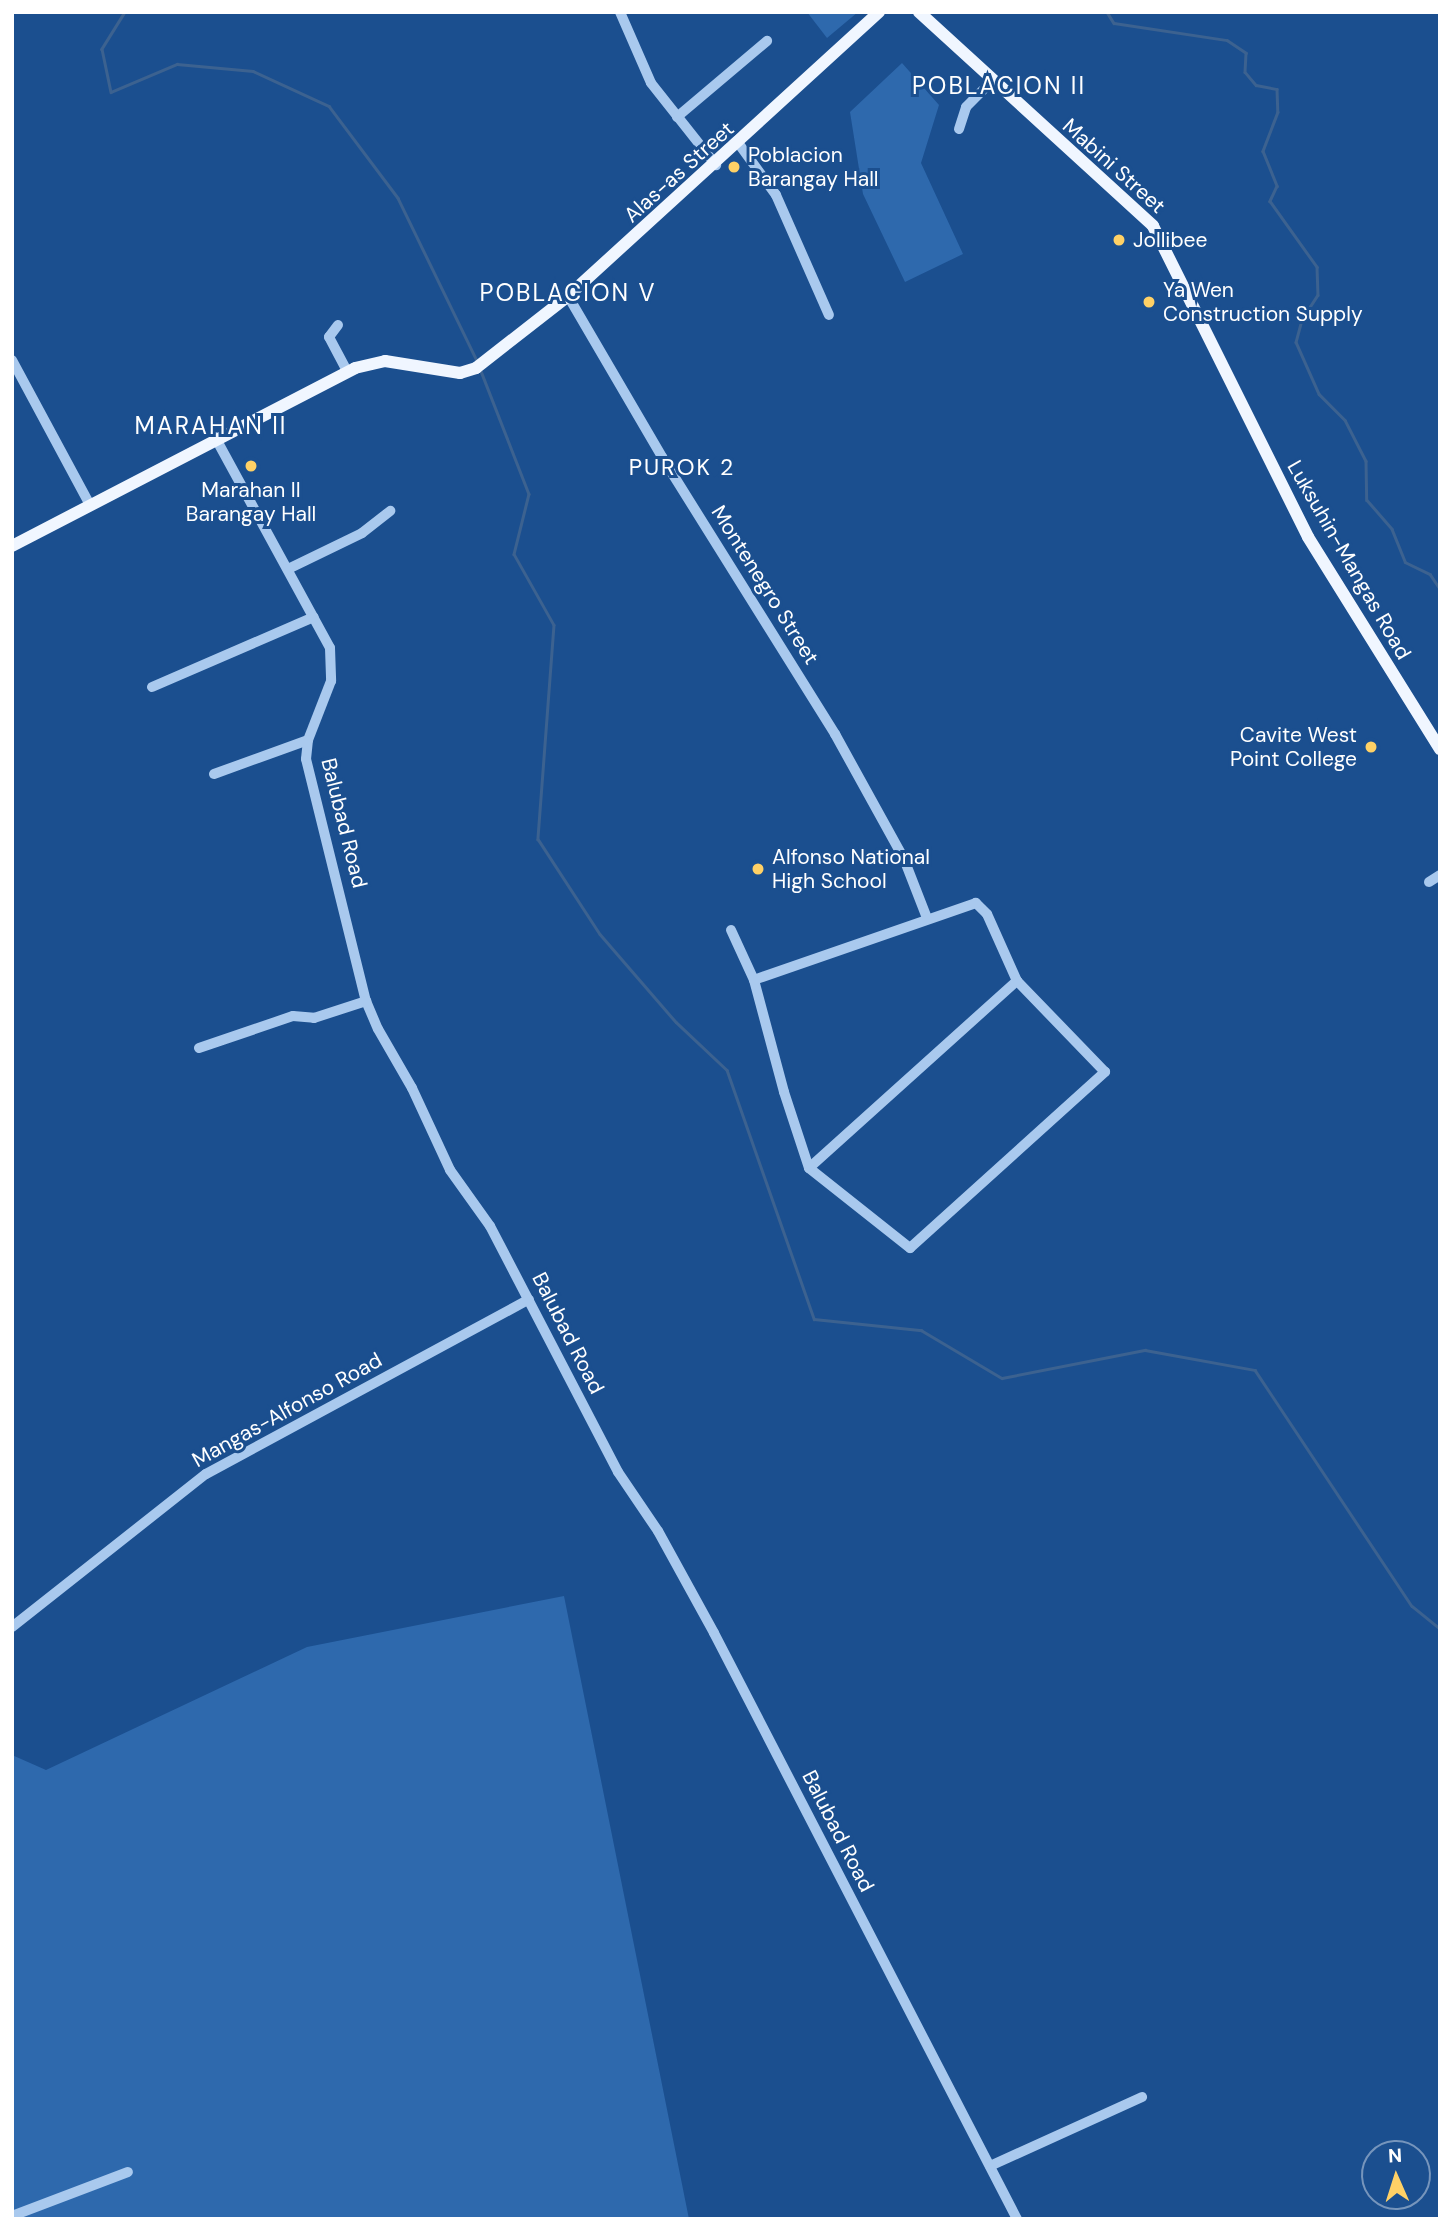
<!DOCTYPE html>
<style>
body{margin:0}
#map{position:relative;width:1452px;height:2231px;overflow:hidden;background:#1b4f8f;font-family:"DM Sans",sans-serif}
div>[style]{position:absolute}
.green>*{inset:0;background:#2e69ad}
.stream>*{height:2.5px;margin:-1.25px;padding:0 1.25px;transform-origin:1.25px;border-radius:1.25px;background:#3c6290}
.minor>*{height:10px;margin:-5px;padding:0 5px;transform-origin:5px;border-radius:5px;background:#a9c9ee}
.major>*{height:12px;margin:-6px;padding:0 6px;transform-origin:6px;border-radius:6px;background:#f0f6ff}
.dots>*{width:19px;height:19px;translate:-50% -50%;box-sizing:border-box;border:4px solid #1b4f8f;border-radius:50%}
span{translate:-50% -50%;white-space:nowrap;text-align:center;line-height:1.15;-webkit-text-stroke:6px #1b4f8f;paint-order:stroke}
.poi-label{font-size:21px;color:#fff}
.left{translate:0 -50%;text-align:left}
.right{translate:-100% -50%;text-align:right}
.street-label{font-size:21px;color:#fff}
.neighbourhood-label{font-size:23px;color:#fff;letter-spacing:2px}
.quarter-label{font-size:24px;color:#fff;letter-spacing:2px}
.frame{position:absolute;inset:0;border:14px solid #fff;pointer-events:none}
.north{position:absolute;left:1361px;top:2140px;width:70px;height:70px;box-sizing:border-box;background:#1b4f8f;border:2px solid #7695bc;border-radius:50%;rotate:357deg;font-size:19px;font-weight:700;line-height:28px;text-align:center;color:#fff}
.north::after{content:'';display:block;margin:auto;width:24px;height:32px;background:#ffd166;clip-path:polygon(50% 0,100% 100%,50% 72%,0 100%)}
</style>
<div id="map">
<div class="green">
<div style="clip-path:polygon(807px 12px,858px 12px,827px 38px)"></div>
<div style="clip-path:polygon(902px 63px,939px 105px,921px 163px,963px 254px,905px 282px,863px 194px,850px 112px)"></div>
<div style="clip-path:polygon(564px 1596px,689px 2219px,12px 2219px,12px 1755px,46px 1770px,307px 1647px)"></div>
</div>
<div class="stream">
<div style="left:125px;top:12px;width:44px;rotate:121.9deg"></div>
<div style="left:102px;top:49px;width:44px;rotate:78.2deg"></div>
<div style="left:111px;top:92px;width:72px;rotate:-23deg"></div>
<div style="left:177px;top:64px;width:76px;rotate:5.3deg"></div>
<div style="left:253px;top:71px;width:84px;rotate:24.7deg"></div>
<div style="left:329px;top:106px;width:115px;rotate:53.1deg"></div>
<div style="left:398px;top:198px;width:181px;rotate:64.1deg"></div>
<div style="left:1107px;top:12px;width:13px;rotate:58deg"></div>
<div style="left:1114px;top:23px;width:114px;rotate:8.6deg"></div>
<div style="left:1227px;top:40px;width:23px;rotate:34deg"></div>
<div style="left:1246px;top:53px;width:19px;rotate:93deg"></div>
<div style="left:1245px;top:72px;width:17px;rotate:50deg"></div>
<div style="left:1256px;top:85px;width:21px;rotate:11deg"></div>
<div style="left:1277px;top:89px;width:23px;rotate:88deg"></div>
<div style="left:1278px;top:112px;width:42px;rotate:111deg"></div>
<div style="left:1263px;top:151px;width:38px;rotate:68deg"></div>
<div style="left:1277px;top:186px;width:17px;rotate:115deg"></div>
<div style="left:1270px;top:201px;width:81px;rotate:54.5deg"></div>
<div style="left:1317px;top:267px;width:28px;rotate:88deg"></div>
<div style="left:1318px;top:295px;width:30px;rotate:123deg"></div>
<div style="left:1302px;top:320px;width:23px;rotate:105deg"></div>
<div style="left:1296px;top:342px;width:57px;rotate:66.1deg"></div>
<div style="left:1319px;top:394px;width:37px;rotate:45deg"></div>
<div style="left:1345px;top:420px;width:46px;rotate:62.9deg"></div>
<div style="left:1366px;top:461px;width:39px;rotate:89deg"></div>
<div style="left:1367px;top:500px;width:38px;rotate:49deg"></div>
<div style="left:1392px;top:529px;width:35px;rotate:68deg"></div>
<div style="left:1405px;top:562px;width:28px;rotate:26deg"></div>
<div style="left:1430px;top:574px;width:18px;rotate:56deg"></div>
<div style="left:481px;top:371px;width:132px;rotate:68.7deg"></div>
<div style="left:529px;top:494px;width:62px;rotate:104deg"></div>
<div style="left:514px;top:554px;width:81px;rotate:60.6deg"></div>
<div style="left:554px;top:625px;width:215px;rotate:94.3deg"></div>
<div style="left:538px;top:839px;width:113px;rotate:56.9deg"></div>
<div style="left:600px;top:934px;width:116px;rotate:49.2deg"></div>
<div style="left:676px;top:1022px;width:70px;rotate:43.3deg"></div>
<div style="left:727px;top:1070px;width:264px;rotate:70.7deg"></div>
<div style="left:814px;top:1319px;width:108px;rotate:5.9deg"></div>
<div style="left:921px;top:1330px;width:94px;rotate:30.7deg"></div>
<div style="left:1002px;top:1378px;width:146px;rotate:-11.1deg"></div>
<div style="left:1145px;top:1350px;width:112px;rotate:10.3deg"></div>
<div style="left:1255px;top:1370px;width:283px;rotate:56.4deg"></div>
<div style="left:1412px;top:1606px;width:36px;rotate:39deg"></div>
</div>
<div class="minor">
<div style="left:620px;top:12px;width:77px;rotate:66.4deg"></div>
<div style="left:651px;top:83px;width:105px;rotate:51.6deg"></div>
<div style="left:677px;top:117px;width:118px;rotate:-40.2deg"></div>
<div style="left:959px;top:129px;width:23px;rotate:-72deg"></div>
<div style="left:966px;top:107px;width:37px;rotate:-45deg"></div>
<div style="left:739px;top:144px;width:63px;rotate:54deg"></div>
<div style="left:776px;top:195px;width:131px;rotate:66.2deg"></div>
<div style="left:568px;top:296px;width:186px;rotate:59.7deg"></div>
<div style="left:662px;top:457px;width:327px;rotate:58deg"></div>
<div style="left:835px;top:734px;width:143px;rotate:61.1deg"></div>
<div style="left:904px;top:859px;width:63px;rotate:68.7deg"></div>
<div style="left:338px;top:325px;width:15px;rotate:127deg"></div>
<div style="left:329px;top:337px;width:38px;rotate:62deg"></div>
<div style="left:12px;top:360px;width:165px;rotate:61.7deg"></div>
<div style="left:215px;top:437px;width:240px;rotate:61.4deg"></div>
<div style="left:330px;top:648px;width:33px;rotate:88deg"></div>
<div style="left:331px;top:681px;width:63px;rotate:111.3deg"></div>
<div style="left:308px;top:740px;width:19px;rotate:96deg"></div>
<div style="left:306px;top:759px;width:249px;rotate:76.1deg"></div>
<div style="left:366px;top:1001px;width:30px;rotate:67deg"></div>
<div style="left:378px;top:1029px;width:68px;rotate:60deg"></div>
<div style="left:412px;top:1088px;width:90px;rotate:65.1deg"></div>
<div style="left:450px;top:1170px;width:69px;rotate:54.5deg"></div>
<div style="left:490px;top:1226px;width:277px;rotate:62.5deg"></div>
<div style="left:618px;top:1472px;width:71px;rotate:55.9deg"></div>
<div style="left:658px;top:1531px;width:116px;rotate:61.2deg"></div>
<div style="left:714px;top:1633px;width:660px;rotate:62.66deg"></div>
<div style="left:288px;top:569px;width:82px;rotate:-25.9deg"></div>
<div style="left:362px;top:533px;width:36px;rotate:-38deg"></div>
<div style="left:152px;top:687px;width:176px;rotate:-23.4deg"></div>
<div style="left:214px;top:774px;width:100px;rotate:-19.9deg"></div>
<div style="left:1429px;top:882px;width:13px;rotate:-32deg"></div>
<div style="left:731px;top:930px;width:55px;rotate:65.3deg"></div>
<div style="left:754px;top:980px;width:116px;rotate:75deg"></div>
<div style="left:784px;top:1092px;width:80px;rotate:71.8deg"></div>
<div style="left:809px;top:1168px;width:129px;rotate:38.4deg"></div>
<div style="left:910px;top:1248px;width:263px;rotate:-42.1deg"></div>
<div style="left:1105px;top:1072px;width:127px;rotate:-134deg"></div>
<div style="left:1017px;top:981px;width:73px;rotate:-114.1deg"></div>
<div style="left:987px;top:914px;width:16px;rotate:-135deg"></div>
<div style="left:976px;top:903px;width:235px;rotate:160.9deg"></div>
<div style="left:199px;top:1048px;width:99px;rotate:-18.8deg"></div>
<div style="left:293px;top:1016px;width:21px;rotate:5deg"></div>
<div style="left:314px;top:1018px;width:55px;rotate:-18.1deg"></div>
<div style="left:809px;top:1168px;width:280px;rotate:-42deg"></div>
<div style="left:12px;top:1627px;width:247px;rotate:-38.3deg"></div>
<div style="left:206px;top:1474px;width:367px;rotate:-28.4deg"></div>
<div style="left:990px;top:2166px;width:167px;rotate:-24.4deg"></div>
<div style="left:12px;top:2216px;width:124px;rotate:-20.8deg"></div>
</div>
<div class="major">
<div style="left:919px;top:12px;width:317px;rotate:42.4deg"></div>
<div style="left:1153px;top:226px;width:347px;rotate:63.5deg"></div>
<div style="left:1308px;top:537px;width:250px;rotate:58.1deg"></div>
<div style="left:12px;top:546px;width:386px;rotate:-27.4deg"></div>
<div style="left:355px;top:368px;width:31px;rotate:-13deg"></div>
<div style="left:385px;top:361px;width:76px;rotate:9.1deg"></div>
<div style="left:460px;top:373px;width:17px;rotate:-17deg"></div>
<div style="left:476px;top:368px;width:117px;rotate:-38deg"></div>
<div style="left:568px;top:296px;width:421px;rotate:-42.4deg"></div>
</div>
<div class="dots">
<div style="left:734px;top:167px;background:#ffd166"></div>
<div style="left:1119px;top:240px;background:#ffd166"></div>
<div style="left:1149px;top:302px;background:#ffd166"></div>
<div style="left:251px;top:466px;background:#ffd166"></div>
<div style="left:1371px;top:747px;background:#ffd166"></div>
<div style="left:758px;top:869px;background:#ffd166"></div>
</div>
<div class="poi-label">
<span class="left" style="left:748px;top:167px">Poblacion<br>Barangay Hall</span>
<span class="left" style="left:1133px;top:240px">Jollibee</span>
<span class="left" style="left:1163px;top:302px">Ya Wen<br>Construction Supply</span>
<span style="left:251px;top:502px">Marahan II<br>Barangay Hall</span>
<span class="right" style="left:1357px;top:747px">Cavite West<br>Point College</span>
<span class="left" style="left:772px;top:869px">Alfonso National<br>High School</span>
</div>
<div class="street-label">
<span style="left:1114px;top:166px;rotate:42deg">Mabini Street</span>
<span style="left:679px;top:172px;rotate:-42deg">Alas-as Street</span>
<span style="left:1349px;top:560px;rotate:60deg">Luksuhin-Mangas Road</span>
<span style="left:765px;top:585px;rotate:58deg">Montenegro Street</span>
<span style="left:344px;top:823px;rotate:76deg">Balubad Road</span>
<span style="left:568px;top:1333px;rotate:63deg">Balubad Road</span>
<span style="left:287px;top:1410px;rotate:-29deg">Mangas-Alfonso Road</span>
<span style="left:838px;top:1831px;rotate:63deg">Balubad Road</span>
</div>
<div class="neighbourhood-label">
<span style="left:682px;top:467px">PUROK 2</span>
</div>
<div class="quarter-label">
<span style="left:999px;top:86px">POBLACION II</span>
<span style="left:568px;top:293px">POBLACION V</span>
<span style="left:211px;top:426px">MARAHAN II</span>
</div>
<div class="frame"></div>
<div class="north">N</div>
</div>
